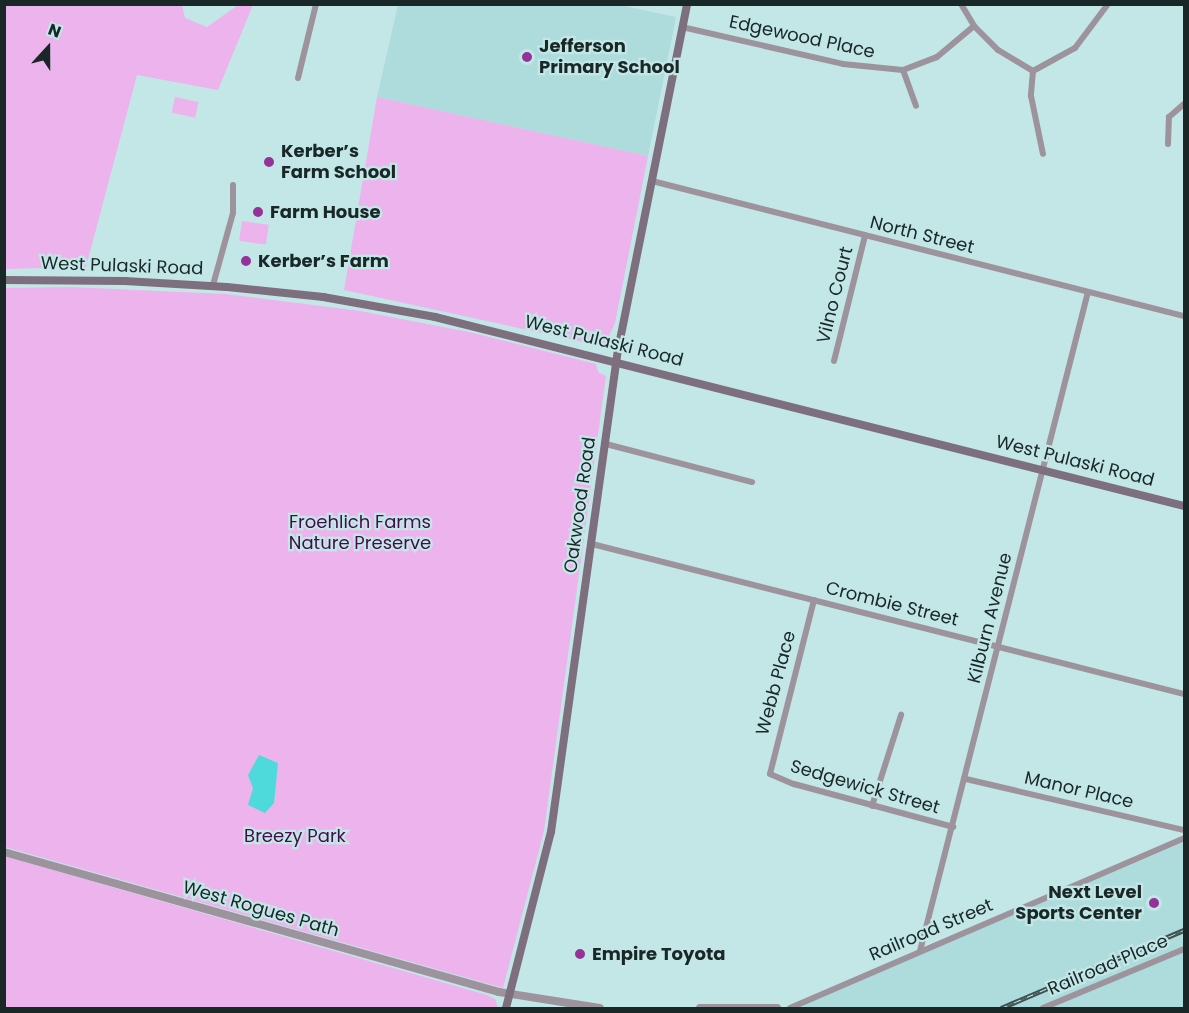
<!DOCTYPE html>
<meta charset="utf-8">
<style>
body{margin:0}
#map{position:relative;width:1189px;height:1013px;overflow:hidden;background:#c3e7e7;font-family:Poppins,sans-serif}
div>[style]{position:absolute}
.built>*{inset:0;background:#aedbdb}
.green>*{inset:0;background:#ecb3ed;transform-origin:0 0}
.water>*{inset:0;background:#4ed9da}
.minor>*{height:6px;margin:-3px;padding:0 3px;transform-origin:3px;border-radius:3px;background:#9d939d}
.tertiary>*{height:8px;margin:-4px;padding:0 4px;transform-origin:4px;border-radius:4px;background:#9d939d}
.secondary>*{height:8px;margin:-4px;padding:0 4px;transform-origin:4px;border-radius:4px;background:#7d6f7d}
.rail>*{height:4.5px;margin-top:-2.25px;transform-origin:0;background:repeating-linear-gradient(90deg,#c3e7e7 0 7px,#3f5151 0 14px);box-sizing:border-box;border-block:2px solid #3f5151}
.dots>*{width:16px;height:16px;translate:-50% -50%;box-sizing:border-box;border:3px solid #c3e7e7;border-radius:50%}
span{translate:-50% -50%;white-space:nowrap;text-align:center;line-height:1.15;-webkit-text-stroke:4.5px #c3e7e7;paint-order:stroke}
.street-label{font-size:18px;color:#192727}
.poi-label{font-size:18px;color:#192727;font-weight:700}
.left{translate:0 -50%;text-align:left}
.right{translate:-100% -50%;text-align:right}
.park-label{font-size:18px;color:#470b4a}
.frame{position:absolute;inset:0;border:6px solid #192727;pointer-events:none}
.north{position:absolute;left:18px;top:18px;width:60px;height:60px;-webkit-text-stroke:4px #c3e7e7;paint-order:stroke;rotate:21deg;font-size:16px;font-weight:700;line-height:24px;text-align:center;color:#192727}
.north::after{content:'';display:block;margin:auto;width:21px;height:27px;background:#192727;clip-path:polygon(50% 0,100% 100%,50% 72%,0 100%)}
</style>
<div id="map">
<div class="built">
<div style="clip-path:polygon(615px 4px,676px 17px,648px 156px,377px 97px,398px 5px)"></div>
<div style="clip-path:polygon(1184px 842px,1184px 1008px,796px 1008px)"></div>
</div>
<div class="green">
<div style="clip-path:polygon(4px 5px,182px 5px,185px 18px,207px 27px,238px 5px,253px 5px,218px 90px,137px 75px,86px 267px,5px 269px)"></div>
<div style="left:175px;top:97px;width:24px;height:16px;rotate:12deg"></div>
<div style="clip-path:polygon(377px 97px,648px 156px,615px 323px,606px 343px,597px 345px,344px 290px)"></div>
<div style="left:242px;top:221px;width:27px;height:20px;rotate:8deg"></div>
<div style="clip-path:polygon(70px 287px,226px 294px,360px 311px,469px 332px,596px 364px,598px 372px,606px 376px,544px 831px,503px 988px,5px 847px,5px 288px)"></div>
<div style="clip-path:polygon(4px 856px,487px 995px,495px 999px,498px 1008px,5px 1008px)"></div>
</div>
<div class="water">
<div style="clip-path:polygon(259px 755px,278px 763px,274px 803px,265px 813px,248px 805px,253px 788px,248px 775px)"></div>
</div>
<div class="minor">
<div style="left:961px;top:4px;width:26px;rotate:59deg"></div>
<div style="left:974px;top:26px;width:34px;rotate:45deg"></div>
<div style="left:998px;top:50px;width:41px;rotate:31deg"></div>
<div style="left:682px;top:27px;width:165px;rotate:12.9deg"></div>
<div style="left:843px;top:64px;width:60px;rotate:5.7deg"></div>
<div style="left:903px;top:70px;width:36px;rotate:-21deg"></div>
<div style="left:937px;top:57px;width:48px;rotate:-40deg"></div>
<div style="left:903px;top:70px;width:38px;rotate:70deg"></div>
<div style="left:1033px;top:71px;width:48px;rotate:-28.7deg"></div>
<div style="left:1075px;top:48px;width:55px;rotate:-53.1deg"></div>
<div style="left:1033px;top:71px;width:25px;rotate:95deg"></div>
<div style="left:1031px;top:96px;width:59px;rotate:78.3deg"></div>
<div style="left:298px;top:78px;width:76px;rotate:-76.3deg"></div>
<div style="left:1168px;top:144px;width:27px;rotate:-88deg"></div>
<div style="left:1169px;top:117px;width:20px;rotate:-41deg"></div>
<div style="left:652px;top:181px;width:549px;rotate:14.24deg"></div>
<div style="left:213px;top:285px;width:75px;rotate:-74.5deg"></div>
<div style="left:233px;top:213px;width:28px;rotate:-90deg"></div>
<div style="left:834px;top:361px;width:129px;rotate:-76.1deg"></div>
<div style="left:606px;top:444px;width:151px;rotate:14.6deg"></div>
<div style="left:592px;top:544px;width:611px;rotate:14.22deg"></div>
<div style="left:814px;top:600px;width:179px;rotate:104.2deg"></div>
<div style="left:770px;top:774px;width:26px;rotate:23deg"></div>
<div style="left:794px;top:784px;width:165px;rotate:15.1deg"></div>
<div style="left:966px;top:779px;width:224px;rotate:13.2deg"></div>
<div style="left:872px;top:806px;width:96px;rotate:-72.3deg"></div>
<div style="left:920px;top:951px;width:680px;rotate:-75.7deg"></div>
<div style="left:790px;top:1008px;width:429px;rotate:-23.3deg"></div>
<div style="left:1043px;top:1008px;width:153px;rotate:-22.7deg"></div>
</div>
<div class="tertiary">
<div style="left:4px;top:852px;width:514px;rotate:15.79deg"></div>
<div style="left:499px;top:992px;width:102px;rotate:9deg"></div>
<div style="left:700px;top:1008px;width:77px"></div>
</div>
<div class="secondary">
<div style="left:4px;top:280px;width:121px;rotate:0.5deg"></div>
<div style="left:125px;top:281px;width:102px;rotate:3.4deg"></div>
<div style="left:227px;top:287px;width:97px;rotate:5.9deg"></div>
<div style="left:323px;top:297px;width:114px;rotate:10.1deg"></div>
<div style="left:435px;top:317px;width:772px;rotate:14.16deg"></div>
<div style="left:506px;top:1008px;width:182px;rotate:-75.7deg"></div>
<div style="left:551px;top:832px;width:487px;rotate:-82.1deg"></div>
<div style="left:618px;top:350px;width:353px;rotate:-78.7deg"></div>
</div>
<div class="rail">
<div style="left:1001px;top:1008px;width:199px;rotate:-23.1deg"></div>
</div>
<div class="dots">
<div style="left:527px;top:57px;background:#943299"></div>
<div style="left:269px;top:162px;background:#943299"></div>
<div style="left:258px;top:212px;background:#943299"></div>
<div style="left:246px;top:261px;background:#943299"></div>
<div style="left:1154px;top:903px;background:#943299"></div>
<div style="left:580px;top:954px;background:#943299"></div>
</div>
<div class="street-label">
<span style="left:802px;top:37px;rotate:12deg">Edgewood Place</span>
<span style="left:922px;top:235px;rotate:14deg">North Street</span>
<span style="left:122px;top:266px;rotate:2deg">West Pulaski Road</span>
<span style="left:835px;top:295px;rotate:-76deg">Vilno Court</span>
<span style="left:604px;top:341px;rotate:14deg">West Pulaski Road</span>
<span style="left:1075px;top:461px;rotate:14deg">West Pulaski Road</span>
<span style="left:580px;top:505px;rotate:-82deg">Oakwood Road</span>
<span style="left:892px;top:604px;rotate:14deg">Crombie Street</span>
<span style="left:990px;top:618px;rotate:-76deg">Kilburn Avenue</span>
<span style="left:776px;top:683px;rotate:-75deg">Webb Place</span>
<span style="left:865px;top:787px;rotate:16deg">Sedgewick Street</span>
<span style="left:1079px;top:790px;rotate:13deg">Manor Place</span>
<span style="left:261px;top:909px;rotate:16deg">West Rogues Path</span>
<span style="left:931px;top:930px;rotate:-23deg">Railroad Street</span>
<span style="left:1108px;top:965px;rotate:-23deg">Railroad Place</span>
</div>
<div class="poi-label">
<span class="left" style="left:539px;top:57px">Jefferson<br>Primary School</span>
<span class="left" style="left:281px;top:162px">Kerber’s<br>Farm School</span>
<span class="left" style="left:270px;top:212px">Farm House</span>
<span class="left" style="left:258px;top:261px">Kerber’s Farm</span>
<span class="right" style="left:1142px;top:903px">Next Level<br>Sports Center</span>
<span class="left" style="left:592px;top:954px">Empire Toyota</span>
</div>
<div class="park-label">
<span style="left:360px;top:533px">Froehlich Farms<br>Nature Preserve</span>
<span style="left:295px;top:836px">Breezy Park</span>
</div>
<div class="frame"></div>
<div class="north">N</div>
</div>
